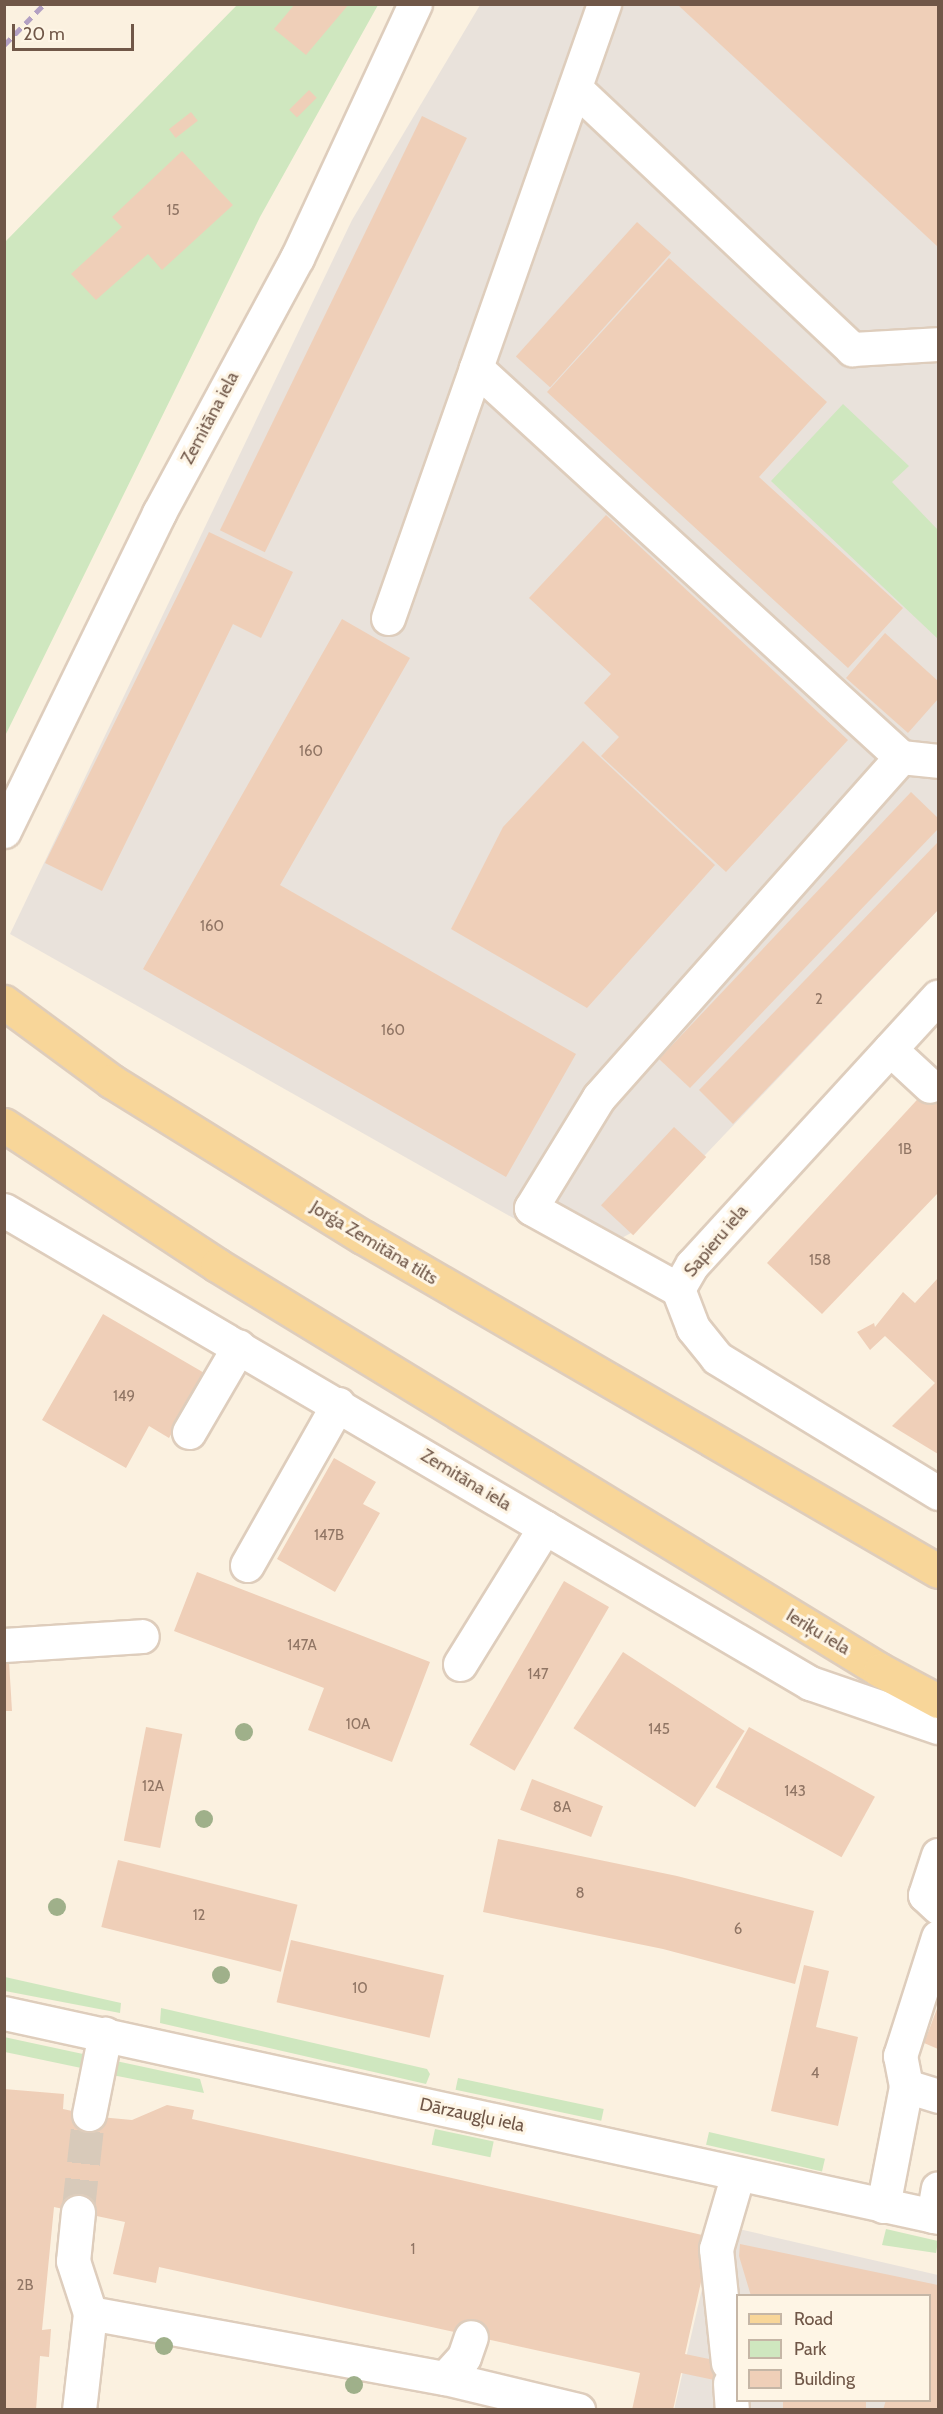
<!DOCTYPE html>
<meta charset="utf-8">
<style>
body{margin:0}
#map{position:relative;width:943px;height:2414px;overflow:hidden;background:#fbf1e0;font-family:Cabin,sans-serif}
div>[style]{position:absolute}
.industrial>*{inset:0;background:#e9e2db}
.green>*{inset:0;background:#cfe7bf;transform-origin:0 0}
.building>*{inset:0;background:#efcfb8;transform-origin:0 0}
.minor-tunnel>*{height:33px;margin-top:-16.5px;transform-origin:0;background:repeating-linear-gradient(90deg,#d8caba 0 33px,transparent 0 49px)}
.roads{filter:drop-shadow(2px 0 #decdbc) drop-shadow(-2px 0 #decdbc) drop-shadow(0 2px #decdbc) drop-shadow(0 -2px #decdbc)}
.minor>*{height:33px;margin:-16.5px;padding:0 16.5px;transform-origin:16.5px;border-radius:16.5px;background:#fff}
.major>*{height:33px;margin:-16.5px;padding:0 16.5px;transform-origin:16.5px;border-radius:16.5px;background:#f8d699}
.rail>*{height:4.5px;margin-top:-2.25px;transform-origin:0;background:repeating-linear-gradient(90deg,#b3a0c3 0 9px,transparent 0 15px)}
.trees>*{width:18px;height:18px;margin:-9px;border-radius:50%;background:#9fb08a}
span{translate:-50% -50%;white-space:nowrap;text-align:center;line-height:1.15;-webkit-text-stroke:6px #fef5e5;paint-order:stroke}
.number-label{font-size:15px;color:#907564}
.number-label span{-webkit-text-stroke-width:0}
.street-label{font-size:18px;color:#705748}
.frame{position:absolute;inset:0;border:6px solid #705748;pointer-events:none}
.legend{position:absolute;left:736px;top:2294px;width:195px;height:108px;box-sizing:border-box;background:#fef5e5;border:2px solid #c5b6a6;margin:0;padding:8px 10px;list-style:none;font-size:18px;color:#705748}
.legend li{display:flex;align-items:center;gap:12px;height:30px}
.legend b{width:30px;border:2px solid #c5b6a6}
.scale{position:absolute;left:12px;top:24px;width:122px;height:27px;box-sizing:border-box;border:3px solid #705748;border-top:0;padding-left:8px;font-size:18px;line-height:21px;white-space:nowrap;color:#705748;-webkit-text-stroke:4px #fef5e5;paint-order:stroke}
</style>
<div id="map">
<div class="industrial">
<div style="clip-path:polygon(480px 5px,938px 5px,938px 910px,631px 1233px,603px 1248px,522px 1223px,10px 934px,352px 220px)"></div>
<div style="clip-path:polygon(evenodd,717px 2224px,938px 2275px,938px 2409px,674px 2410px,717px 2224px,738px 2296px,930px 2296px,930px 2400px,738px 2400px,738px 2296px)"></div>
</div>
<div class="green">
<div style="clip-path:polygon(237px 5px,378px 5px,260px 217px,5px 736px,4px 243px)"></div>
<div style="clip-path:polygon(843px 404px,909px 466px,892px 482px,938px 530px,938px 639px,771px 481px)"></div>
<div style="clip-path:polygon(5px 1977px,121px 2003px,120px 2013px,5px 1991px)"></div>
<div style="clip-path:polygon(161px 2008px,427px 2069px,430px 2074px,426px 2084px,160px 2023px)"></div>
<div style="clip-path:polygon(4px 2037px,83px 2054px,86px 2069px,5px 2052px)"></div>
<div style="clip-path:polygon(116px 2061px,200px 2079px,204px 2093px,107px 2074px)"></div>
<div style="left:458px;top:2078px;width:149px;height:12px;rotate:12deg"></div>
<div style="left:435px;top:2129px;width:60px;height:16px;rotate:12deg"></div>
<div style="left:709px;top:2132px;width:119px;height:13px;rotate:13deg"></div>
<div style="clip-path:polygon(886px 2229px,938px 2241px,936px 2253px,882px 2245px)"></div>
</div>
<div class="building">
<div style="clip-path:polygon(295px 4px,349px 4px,306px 55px,274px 29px)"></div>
<div style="clip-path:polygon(681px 4px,938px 4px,938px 247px,679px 6px)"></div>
<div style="left:309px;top:90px;width:11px;height:28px;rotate:45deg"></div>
<div style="left:191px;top:112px;width:11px;height:28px;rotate:52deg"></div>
<div style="left:422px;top:116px;width:50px;height:461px;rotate:26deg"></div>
<div style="clip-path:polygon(182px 151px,233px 205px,162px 270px,148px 254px,96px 300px,71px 274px,122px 227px,112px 217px)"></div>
<div style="left:637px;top:222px;width:46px;height:181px;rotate:42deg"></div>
<div style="clip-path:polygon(669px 258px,827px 402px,759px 477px,903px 608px,848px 668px,547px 392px)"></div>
<div style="clip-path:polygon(606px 515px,848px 740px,726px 872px,601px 756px,619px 737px,584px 703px,611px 674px,529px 598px)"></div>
<div style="clip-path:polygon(209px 532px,293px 572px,261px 638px,233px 624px,102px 891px,45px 863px)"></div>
<div style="clip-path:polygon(342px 619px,410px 658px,280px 885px,576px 1054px,506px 1177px,143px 969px)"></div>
<div style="clip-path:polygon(885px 633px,938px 681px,938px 699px,908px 733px,846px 678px)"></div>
<div style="clip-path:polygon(583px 741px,715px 865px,587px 1008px,451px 929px,503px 827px)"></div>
<div style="clip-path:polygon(911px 792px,938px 818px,938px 829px,690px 1088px,659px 1059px)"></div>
<div style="clip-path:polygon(938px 842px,938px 910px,733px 1124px,699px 1090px)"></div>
<div style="clip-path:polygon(938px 1077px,938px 1193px,822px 1314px,767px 1263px)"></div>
<div style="left:674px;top:1127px;width:44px;height:107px;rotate:43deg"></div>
<div style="clip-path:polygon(938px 1278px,938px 1454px,892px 1426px,935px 1383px,885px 1336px,870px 1350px,857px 1332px,874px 1323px,875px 1327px,903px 1292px,915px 1303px)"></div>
<div style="clip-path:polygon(103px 1314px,206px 1374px,169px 1438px,149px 1426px,126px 1468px,42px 1420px)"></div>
<div style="clip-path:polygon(334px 1458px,376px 1482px,363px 1504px,380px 1513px,335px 1592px,277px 1559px)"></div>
<div style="clip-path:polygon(197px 1572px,430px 1662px,392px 1762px,308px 1730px,324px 1688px,174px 1631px)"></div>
<div style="left:564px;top:1581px;width:52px;height:189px;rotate:30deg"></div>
<div style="left:623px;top:1652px;width:145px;height:91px;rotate:33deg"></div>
<div style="clip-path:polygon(4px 1661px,9px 1661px,12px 1711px,4px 1711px)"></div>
<div style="left:146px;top:1727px;width:37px;height:116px;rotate:11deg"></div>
<div style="left:749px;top:1727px;width:144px;height:69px;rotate:29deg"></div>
<div style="left:532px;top:1779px;width:76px;height:33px;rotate:21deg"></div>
<div style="clip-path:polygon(498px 1839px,677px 1876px,814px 1911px,795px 1984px,663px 1949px,483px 1912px)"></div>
<div style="left:118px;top:1860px;width:185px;height:69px;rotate:14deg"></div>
<div style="left:291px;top:1940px;width:157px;height:64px;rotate:13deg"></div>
<div style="clip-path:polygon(804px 1965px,829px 1971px,816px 2027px,858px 2037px,838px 2126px,771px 2111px)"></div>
<div style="clip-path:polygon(938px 2006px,938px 2049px,924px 2043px)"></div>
<div style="clip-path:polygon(4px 2089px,64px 2094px,63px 2109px,100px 2117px,132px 2120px,167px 2105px,194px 2110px,192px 2119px,711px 2237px,685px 2354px,738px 2365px,738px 2385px,681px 2373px,673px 2410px,632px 2410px,640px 2373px,159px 2267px,156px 2283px,113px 2274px,125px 2222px,54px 2207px,42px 2330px,51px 2329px,49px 2357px,40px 2356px,36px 2410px,4px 2410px)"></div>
<div style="clip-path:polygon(740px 2244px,938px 2285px,938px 2410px,883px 2410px,886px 2400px,930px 2400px,930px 2296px,751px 2296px,739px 2256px)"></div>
<div style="left:783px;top:2400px;width:83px;height:10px"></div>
</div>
<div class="minor-tunnel">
<div style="left:78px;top:2212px;width:99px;rotate:-83.6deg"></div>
</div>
<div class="roads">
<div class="minor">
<div style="left:604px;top:4px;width:386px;rotate:109.4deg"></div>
<div style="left:476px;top:368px;width:576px;rotate:42.47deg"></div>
<div style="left:901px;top:757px;width:455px;rotate:131.6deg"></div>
<div style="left:599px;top:1097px;width:130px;rotate:121.5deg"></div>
<div style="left:531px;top:1208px;width:168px;rotate:28.9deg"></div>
<div style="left:575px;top:88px;width:381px;rotate:43.3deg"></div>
<div style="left:852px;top:349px;width:86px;rotate:-3.3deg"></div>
<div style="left:388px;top:618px;width:265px;rotate:-70.6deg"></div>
<div style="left:901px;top:757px;width:37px;rotate:6deg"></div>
<div style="left:4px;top:831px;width:354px;rotate:-64deg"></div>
<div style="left:159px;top:513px;width:290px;rotate:-61.6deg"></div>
<div style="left:297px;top:258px;width:280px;rotate:-65.1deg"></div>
<div style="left:890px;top:1049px;width:54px;rotate:42.8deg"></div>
<div style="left:4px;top:1210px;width:935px;rotate:30.41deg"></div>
<div style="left:810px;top:1683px;width:135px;rotate:19deg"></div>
<div style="left:678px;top:1289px;width:28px;rotate:-60deg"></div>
<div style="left:692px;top:1265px;width:364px;rotate:-47.5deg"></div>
<div style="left:678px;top:1289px;width:42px;rotate:69deg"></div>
<div style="left:693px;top:1328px;width:38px;rotate:51deg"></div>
<div style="left:717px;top:1358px;width:259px;rotate:31.4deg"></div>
<div style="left:189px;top:1432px;width:99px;rotate:-59.8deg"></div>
<div style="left:247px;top:1565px;width:185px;rotate:-60.5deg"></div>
<div style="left:4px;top:1645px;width:138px;rotate:-3.7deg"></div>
<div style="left:460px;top:1664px;width:161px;rotate:-58.2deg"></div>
<div style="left:938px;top:1855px;width:42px;rotate:108deg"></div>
<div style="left:925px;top:1895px;width:18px;rotate:43deg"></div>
<div style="left:4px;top:2013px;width:956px;rotate:12.32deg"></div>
<div style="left:906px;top:2086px;width:34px;rotate:17deg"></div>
<div style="left:89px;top:2114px;width:82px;rotate:-78.7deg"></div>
<div style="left:883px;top:2206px;width:122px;rotate:-79.1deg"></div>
<div style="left:906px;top:2086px;width:31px;rotate:-101deg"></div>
<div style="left:900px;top:2056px;width:125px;rotate:-72.3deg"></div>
<div style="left:78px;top:2212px;width:49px;rotate:95.8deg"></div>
<div style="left:73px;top:2261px;width:55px;rotate:71.9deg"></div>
<div style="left:933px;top:2216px;width:28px;rotate:-80deg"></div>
<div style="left:728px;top:2363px;width:115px;rotate:-96deg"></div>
<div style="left:716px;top:2249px;width:78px;rotate:-73.7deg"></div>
<div style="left:445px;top:2378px;width:137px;rotate:13.5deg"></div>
<div style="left:730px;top:2383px;width:27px;rotate:86deg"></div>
<div style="left:79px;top:2410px;width:98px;rotate:-83.5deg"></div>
<div style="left:90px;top:2313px;width:361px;rotate:10.4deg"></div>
<div style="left:445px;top:2378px;width:28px;rotate:-48deg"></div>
<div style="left:464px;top:2357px;width:21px;rotate:-71deg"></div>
</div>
<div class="major">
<div style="left:4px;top:1002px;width:133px;rotate:36.4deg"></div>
<div style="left:111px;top:1081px;width:296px;rotate:31.8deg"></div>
<div style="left:363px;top:1237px;width:665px;rotate:30.15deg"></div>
<div style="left:4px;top:1125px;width:255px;rotate:33.3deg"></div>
<div style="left:217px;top:1265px;width:777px;rotate:31.42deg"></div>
<div style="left:880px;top:1670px;width:66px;rotate:28.1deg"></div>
</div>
</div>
<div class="rail">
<div style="left:4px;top:45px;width:57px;rotate:-45.7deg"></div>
</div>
<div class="trees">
<div style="left:244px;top:1732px"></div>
<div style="left:204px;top:1819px"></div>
<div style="left:57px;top:1907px"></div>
<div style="left:221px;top:1975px"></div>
<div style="left:164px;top:2346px"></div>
<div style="left:354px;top:2385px"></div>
</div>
<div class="number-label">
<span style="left:173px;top:211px">15</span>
<span style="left:311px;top:752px">160</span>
<span style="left:212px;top:927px">160</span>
<span style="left:819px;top:1000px">2</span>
<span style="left:393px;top:1031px">160</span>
<span style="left:905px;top:1150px">1B</span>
<span style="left:820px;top:1261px">158</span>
<span style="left:124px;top:1397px">149</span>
<span style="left:329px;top:1536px">147B</span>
<span style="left:302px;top:1646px">147A</span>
<span style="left:538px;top:1675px">147</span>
<span style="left:358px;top:1725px">10A</span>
<span style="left:659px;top:1730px">145</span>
<span style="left:153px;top:1787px">12A</span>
<span style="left:795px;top:1792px">143</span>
<span style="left:562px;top:1808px">8A</span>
<span style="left:580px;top:1894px">8</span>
<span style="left:199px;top:1916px">12</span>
<span style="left:738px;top:1930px">6</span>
<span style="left:360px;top:1989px">10</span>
<span style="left:815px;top:2074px">4</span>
<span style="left:413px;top:2250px">1</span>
<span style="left:25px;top:2286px">2B</span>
</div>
<div class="street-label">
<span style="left:210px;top:418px;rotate:-62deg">Zemitāna iela</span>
<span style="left:716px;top:1241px;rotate:-50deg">Sapieru iela</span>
<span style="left:374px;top:1243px;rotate:31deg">Jorģa Zemitāna tilts</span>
<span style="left:466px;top:1480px;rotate:31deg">Zemitāna iela</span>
<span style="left:818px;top:1632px;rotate:31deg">Ieriķu iela</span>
<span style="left:472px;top:2115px;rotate:12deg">Dārzaugļu iela</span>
</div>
<div class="frame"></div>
<ul class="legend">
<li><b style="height:8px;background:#f8d699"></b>Road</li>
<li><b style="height:16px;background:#cfe7bf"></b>Park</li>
<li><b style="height:16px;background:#efcfb8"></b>Building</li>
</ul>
<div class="scale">20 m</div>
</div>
